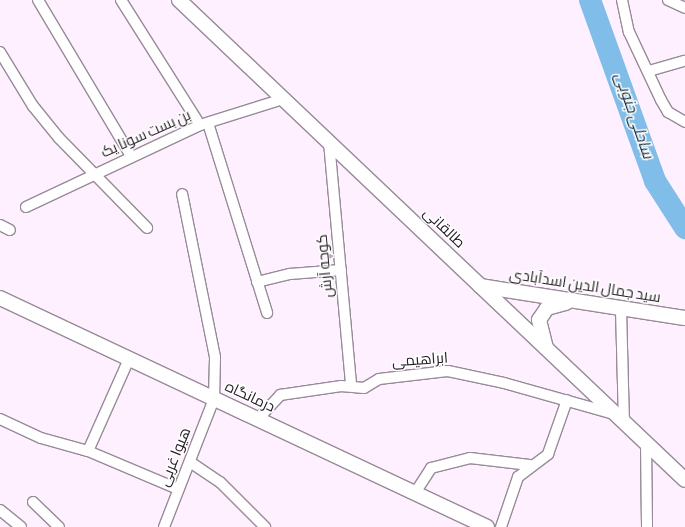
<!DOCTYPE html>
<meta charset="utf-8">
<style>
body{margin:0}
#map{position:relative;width:685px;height:527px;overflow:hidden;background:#fef0ff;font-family:"Sofia Sans Condensed",Cairo,sans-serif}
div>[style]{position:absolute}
.river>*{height:22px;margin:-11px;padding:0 11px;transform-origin:11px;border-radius:11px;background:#80bde9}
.roads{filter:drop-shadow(1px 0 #978b98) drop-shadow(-1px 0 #978b98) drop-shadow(0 1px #978b98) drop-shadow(0 -1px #978b98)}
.street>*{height:10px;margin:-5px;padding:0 5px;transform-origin:5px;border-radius:5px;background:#fff}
.secondary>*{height:14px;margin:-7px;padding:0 7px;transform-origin:7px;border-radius:7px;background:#fff}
span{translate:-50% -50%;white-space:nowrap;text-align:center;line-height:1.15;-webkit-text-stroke:3px #fff;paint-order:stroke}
.street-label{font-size:15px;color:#252025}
.water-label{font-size:16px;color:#132f41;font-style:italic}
</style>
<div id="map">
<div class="river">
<div style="left:590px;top:0;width:192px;rotate:70.2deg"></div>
<div style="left:655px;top:181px;width:56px;rotate:57.4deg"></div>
</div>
<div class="roads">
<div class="street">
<div style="left:38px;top:0;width:182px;rotate:59.2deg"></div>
<div style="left:121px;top:0;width:148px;rotate:57.7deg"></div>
<div style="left:622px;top:0;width:33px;rotate:78deg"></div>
<div style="left:629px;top:32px;width:75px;rotate:64.8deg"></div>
<div style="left:661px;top:100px;width:14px;rotate:60deg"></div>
<div style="left:668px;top:112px;width:20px;rotate:30deg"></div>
<div style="left:668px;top:0;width:19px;rotate:25deg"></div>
<div style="left:0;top:52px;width:63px;rotate:58.6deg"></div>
<div style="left:33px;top:106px;width:41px;rotate:50.9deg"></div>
<div style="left:59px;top:138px;width:126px;rotate:45.6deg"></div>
<div style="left:649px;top:71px;width:37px;rotate:-16deg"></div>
<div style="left:208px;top:123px;width:199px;rotate:72.7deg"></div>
<div style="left:329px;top:142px;width:245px;rotate:84.8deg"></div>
<div style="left:26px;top:207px;width:192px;rotate:-25.2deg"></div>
<div style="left:200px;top:125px;width:87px;rotate:-17.4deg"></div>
<div style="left:0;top:225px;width:11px;rotate:27deg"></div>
<div style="left:257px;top:282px;width:34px;rotate:-14deg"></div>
<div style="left:290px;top:274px;width:51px;rotate:-4.5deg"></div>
<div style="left:621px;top:309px;width:113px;rotate:88.5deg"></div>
<div style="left:0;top:419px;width:45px;rotate:24.9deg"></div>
<div style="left:41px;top:438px;width:49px;rotate:15.5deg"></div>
<div style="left:88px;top:451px;width:98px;rotate:22.9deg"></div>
<div style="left:258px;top:419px;width:33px;rotate:-47deg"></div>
<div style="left:280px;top:395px;width:62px;rotate:-8.4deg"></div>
<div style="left:341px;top:386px;width:23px;rotate:5deg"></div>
<div style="left:364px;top:388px;width:17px;rotate:-31deg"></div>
<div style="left:379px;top:379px;width:69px;rotate:-6.6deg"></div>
<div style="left:448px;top:371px;width:57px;rotate:12.1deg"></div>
<div style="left:504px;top:383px;width:114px;rotate:15.7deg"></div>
<div style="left:646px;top:443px;width:84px;rotate:89.3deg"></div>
<div style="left:88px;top:451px;width:98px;rotate:-66deg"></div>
<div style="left:190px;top:462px;width:36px;rotate:34deg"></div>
<div style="left:220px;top:482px;width:64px;rotate:45deg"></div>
<div style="left:415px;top:493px;width:30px;rotate:-57deg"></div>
<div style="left:431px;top:468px;width:40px;rotate:-14.4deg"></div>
<div style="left:470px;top:458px;width:60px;rotate:6.7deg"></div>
<div style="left:33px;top:502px;width:36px;rotate:44deg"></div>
<div style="left:0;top:510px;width:27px;rotate:39deg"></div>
<div style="left:164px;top:527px;width:137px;rotate:-68.7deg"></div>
<div style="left:214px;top:399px;width:42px;rotate:-88.6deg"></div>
<div style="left:215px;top:357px;width:166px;rotate:-101.4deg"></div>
<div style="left:501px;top:527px;width:53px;rotate:-71.2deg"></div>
<div style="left:518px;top:477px;width:38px;rotate:-37deg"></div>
<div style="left:548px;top:454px;width:57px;rotate:-70.6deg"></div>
</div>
<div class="secondary">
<div style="left:179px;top:0;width:697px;rotate:43.49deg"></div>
<div style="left:480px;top:286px;width:207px;rotate:8.9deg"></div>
<div style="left:0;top:298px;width:538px;rotate:25.18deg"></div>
<div style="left:546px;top:348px;width:29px;rotate:-104deg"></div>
<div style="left:539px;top:320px;width:14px;rotate:-56deg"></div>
<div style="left:547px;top:308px;width:20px;rotate:-15deg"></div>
</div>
</div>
<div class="street-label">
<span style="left:146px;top:134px;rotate:-24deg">بن بست سونا یک</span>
<span style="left:444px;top:228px;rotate:44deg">طالقانی</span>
<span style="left:325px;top:266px;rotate:-95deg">کوچه آرش</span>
<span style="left:585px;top:286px;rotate:9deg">سید جمال الدین اسدآبادی</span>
<span style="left:420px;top:360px;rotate:-4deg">ابراهیمی</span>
<span style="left:250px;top:397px;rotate:25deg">درمانگاه</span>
<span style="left:175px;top:457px;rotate:-68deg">هیوا غربی</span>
</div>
<div class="water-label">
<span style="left:633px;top:116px;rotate:71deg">ساحلی جنوبی</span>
</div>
</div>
